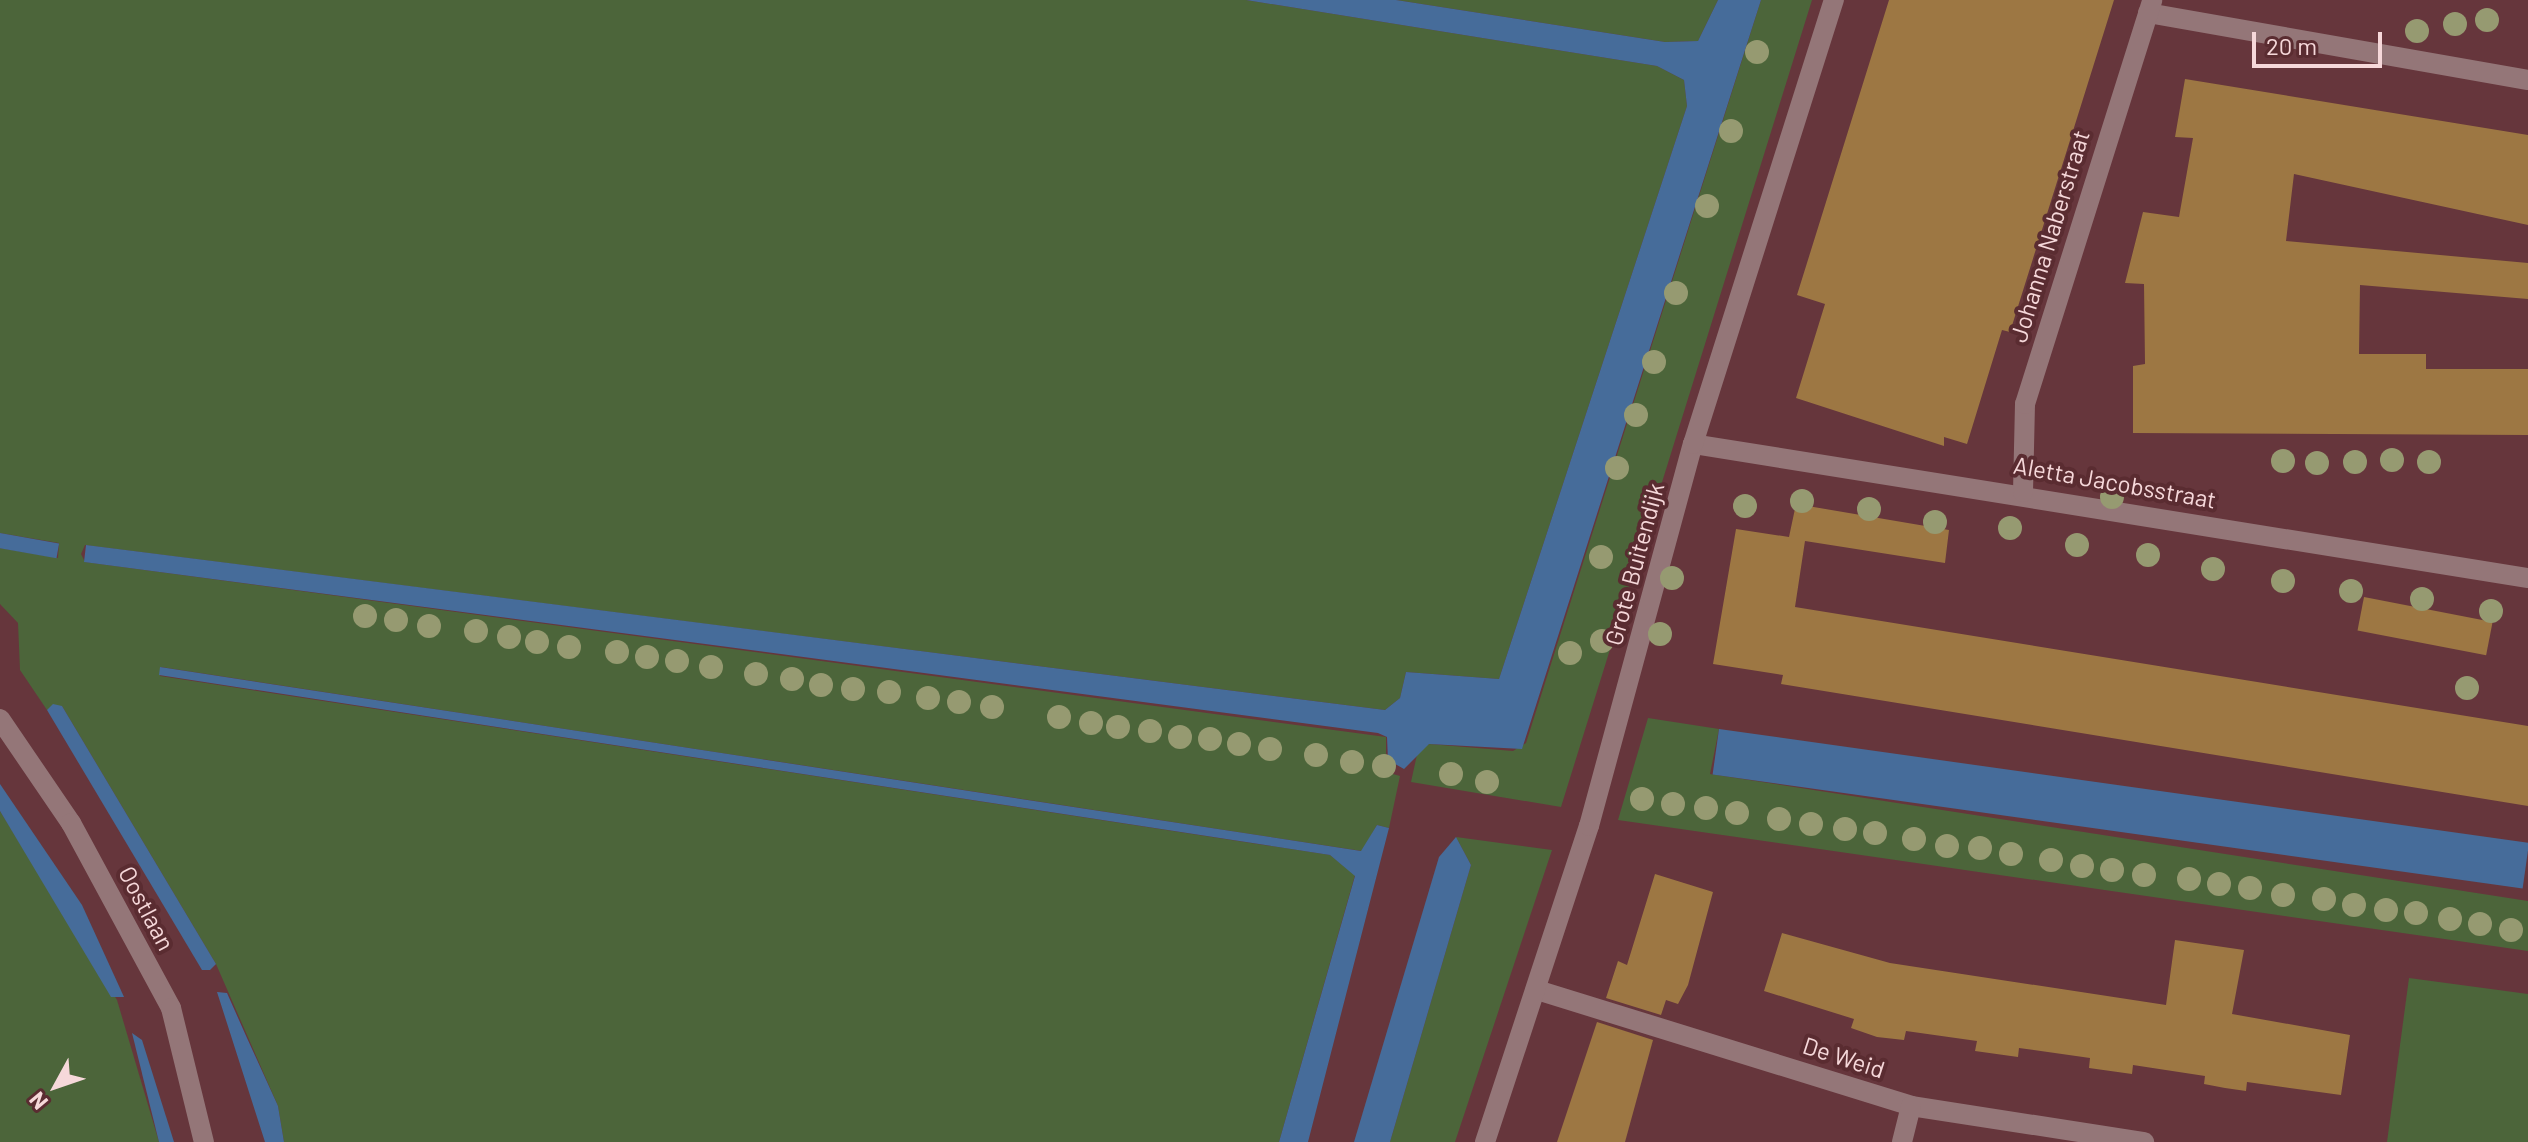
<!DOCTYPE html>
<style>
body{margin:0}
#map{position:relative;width:2528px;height:1142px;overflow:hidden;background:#66363c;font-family:Barlow,sans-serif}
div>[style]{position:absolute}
.green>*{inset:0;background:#4c653a}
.water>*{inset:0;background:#466c9a;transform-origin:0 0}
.building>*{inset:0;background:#9d7743;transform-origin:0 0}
.minor>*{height:20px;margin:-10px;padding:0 10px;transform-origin:10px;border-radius:10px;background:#947678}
.trees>*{width:24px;height:24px;margin:-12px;border-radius:50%;background:#969a71}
span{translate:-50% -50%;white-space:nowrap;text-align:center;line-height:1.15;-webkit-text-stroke:8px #5a2c31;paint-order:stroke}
.street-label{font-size:24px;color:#f6d8da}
.north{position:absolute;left:16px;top:1046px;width:80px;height:80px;-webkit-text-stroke:6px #5a2c31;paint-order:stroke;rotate:230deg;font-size:22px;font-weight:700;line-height:32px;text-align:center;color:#f6d8da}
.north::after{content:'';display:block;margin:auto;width:28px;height:36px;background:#f6d8da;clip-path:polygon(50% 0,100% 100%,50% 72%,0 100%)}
.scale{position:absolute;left:2252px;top:32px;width:130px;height:36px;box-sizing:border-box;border:4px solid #f6d8da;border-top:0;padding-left:10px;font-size:24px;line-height:28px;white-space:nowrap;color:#f6d8da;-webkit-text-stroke:6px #5a2c31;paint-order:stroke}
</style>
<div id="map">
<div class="green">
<div style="clip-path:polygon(0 0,1246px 0,1657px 66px,1684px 80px,1687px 106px,1499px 679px,1406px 672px,1400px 698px,1385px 710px,85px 545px,81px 554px,85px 562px,1386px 737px,1386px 772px,1400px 776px,1389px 828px,1377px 825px,1362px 851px,161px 667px,160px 676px,1330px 855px,1355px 875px,1279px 1142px,284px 1142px,278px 1106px,216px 964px,62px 706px,47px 710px,20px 670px,18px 623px,0 604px,0 548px,58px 558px,59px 543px,0 533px)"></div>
<div style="clip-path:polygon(1396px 0,1718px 0,1698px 41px,1665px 42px)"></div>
<div style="clip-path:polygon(1761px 0,1812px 0,1561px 807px,1411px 782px,1418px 750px,1429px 744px,1513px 751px,1526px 743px)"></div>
<div style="clip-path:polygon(1648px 718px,1719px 729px,1710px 774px,2528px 901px,2528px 951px,1618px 820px)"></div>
<div style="clip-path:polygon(0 811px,117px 1000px,159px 1142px,0 1142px)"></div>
<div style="clip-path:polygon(1456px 837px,1552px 850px,1455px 1142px,1390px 1142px,1471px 865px)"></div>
<div style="clip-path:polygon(2409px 978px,2528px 994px,2528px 1142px,2387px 1142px)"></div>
</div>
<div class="water">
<div style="clip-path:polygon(1246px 0,1396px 0,1665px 42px,1698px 41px,1718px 0,1761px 0,1522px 749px,1429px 744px,1404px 769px,1388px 760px,1387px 737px,1378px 733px,84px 562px,86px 545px,1385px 710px,1400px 698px,1406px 672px,1499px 679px,1687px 106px,1684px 80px,1657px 66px)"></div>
<div style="left:0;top:533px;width:60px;height:15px;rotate:10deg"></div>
<div style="clip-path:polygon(160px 667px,1361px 851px,1377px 825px,1389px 828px,1308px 1142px,1279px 1142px,1355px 876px,1330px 855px,159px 675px)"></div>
<div style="clip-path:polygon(53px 704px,62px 706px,216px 964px,210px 970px,202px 970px,47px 710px)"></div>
<div style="left:1719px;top:729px;width:818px;height:46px;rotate:8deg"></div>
<div style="clip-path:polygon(0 784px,82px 905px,124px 997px,111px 997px,0 811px)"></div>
<div style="clip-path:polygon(1456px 837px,1471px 865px,1390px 1142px,1354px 1142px,1439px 857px)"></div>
<div style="clip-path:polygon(217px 992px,227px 993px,247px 1038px,278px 1106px,284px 1142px,265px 1142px)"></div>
<div style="clip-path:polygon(132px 1033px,142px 1040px,174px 1142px,159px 1142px)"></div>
</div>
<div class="building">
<div style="clip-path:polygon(1889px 0,2114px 0,2010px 332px,2002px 330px,1967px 444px,1944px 437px,1944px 446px,1796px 398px,1825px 304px,1797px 295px)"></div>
<div style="clip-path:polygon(2185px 79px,2528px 135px,2528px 225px,2294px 174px,2286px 241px,2528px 263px,2528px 299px,2360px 285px,2359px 354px,2426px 354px,2426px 369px,2528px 369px,2528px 435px,2133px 433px,2133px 366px,2145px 364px,2144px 284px,2125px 283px,2143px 212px,2179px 217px,2193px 138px,2175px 137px)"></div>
<div style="clip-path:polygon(1796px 504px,1949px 530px,1945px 563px,1805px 541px,1795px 607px,2528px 726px,2528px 806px,1781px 684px,1783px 675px,1713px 664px,1736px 529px,1789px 537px)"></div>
<div style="left:2364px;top:597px;width:131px;height:34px;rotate:11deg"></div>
<div style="clip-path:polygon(1655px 874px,1713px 892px,1688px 985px,1678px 1004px,1666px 1000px,1661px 1015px,1606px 998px,1618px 961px,1627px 965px)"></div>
<div style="clip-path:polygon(1782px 933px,1890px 963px,2166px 1005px,2175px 940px,2244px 950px,2232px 1014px,2350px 1035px,2341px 1095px,2247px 1082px,2246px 1091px,2225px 1088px,2204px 1084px,2205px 1076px,2133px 1065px,2132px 1074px,2089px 1068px,2090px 1058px,2019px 1048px,2018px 1057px,1975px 1051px,1977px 1041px,1906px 1031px,1904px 1040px,1877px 1037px,1851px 1028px,1854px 1019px,1764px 991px)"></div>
<div style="clip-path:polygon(1597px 1022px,1653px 1040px,1625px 1142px,1557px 1142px)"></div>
</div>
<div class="minor">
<div style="left:2148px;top:13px;width:386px;rotate:10deg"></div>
<div style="left:1693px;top:444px;width:846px;rotate:9.12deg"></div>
<div style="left:2023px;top:492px;width:88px;rotate:-88.7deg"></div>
<div style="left:2025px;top:404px;width:423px;rotate:-72.5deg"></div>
<div style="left:0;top:719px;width:126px;rotate:55.7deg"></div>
<div style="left:71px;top:823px;width:210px;rotate:61.6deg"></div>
<div style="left:171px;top:1008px;width:138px;rotate:76.2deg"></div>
<div style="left:1537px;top:990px;width:392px;rotate:17.2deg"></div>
<div style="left:1911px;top:1106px;width:236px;rotate:8.8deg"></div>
<div style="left:1485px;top:1142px;width:333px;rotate:-71.8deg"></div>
<div style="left:1589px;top:826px;width:396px;rotate:-74.8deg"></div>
<div style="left:1693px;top:444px;width:466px;rotate:-72.4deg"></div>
<div style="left:1902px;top:1142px;width:37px;rotate:-76deg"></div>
</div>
<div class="trees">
<div style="left:2487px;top:20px"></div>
<div style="left:2455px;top:24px"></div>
<div style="left:2417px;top:31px"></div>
<div style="left:1757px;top:52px"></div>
<div style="left:1731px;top:131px"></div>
<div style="left:1707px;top:206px"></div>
<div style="left:1676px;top:293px"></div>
<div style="left:1654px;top:362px"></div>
<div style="left:1636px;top:415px"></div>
<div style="left:2392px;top:460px"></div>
<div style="left:2283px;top:461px"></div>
<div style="left:2355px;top:462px"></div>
<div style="left:2429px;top:462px"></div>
<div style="left:2317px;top:463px"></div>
<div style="left:1617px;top:468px"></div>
<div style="left:2112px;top:497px"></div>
<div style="left:1802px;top:501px"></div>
<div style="left:1745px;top:506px"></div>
<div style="left:1869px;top:509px"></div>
<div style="left:1935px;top:522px"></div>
<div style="left:2010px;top:528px"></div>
<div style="left:2077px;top:545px"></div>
<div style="left:2148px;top:555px"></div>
<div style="left:1601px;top:557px"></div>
<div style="left:2213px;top:569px"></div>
<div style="left:1672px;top:578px"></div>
<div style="left:2283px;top:581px"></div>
<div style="left:2351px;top:591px"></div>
<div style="left:2422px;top:599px"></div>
<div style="left:2491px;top:611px"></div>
<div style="left:365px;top:616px"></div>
<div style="left:396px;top:620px"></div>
<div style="left:429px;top:626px"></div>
<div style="left:476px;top:631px"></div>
<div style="left:1660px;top:634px"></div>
<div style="left:509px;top:637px"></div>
<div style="left:1602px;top:641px"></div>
<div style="left:537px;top:642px"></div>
<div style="left:569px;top:647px"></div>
<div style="left:617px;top:652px"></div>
<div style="left:1570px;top:653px"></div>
<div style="left:647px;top:657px"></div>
<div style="left:677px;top:661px"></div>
<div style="left:711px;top:667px"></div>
<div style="left:756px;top:674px"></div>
<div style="left:792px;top:679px"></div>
<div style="left:821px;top:685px"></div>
<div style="left:2467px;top:688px"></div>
<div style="left:853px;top:689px"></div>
<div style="left:889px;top:692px"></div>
<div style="left:928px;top:698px"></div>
<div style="left:959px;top:702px"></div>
<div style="left:992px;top:707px"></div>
<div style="left:1059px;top:717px"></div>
<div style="left:1091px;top:723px"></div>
<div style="left:1118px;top:727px"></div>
<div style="left:1150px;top:731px"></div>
<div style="left:1180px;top:737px"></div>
<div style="left:1210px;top:739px"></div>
<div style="left:1239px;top:744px"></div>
<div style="left:1270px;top:749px"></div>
<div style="left:1316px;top:755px"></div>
<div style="left:1352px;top:762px"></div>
<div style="left:1384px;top:766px"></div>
<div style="left:1451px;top:774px"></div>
<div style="left:1487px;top:782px"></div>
<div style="left:1642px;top:799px"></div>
<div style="left:1673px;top:804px"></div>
<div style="left:1706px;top:808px"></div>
<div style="left:1737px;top:813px"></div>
<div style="left:1779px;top:819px"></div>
<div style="left:1811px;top:824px"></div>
<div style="left:1845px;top:829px"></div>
<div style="left:1875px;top:833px"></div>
<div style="left:1914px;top:839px"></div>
<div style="left:1947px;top:846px"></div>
<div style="left:1980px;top:848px"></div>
<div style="left:2011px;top:854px"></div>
<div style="left:2051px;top:860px"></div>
<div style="left:2082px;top:866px"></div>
<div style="left:2112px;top:870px"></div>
<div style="left:2144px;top:875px"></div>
<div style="left:2189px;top:879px"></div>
<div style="left:2219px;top:884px"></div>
<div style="left:2250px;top:888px"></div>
<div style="left:2283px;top:895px"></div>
<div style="left:2324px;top:899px"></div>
<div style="left:2354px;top:905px"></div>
<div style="left:2386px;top:910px"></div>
<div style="left:2416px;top:913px"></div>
<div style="left:2450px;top:919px"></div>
<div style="left:2480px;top:924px"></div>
<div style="left:2511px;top:930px"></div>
</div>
<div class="street-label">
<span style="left:2049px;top:236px;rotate:-73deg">Johanna Naberstraat</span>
<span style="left:2115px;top:482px;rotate:10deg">Aletta Jacobsstraat</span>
<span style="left:1634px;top:564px;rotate:-75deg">Grote Buitendijk</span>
<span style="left:147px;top:908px;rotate:62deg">Oostlaan</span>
<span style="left:1844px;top:1057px;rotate:18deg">De Weid</span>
</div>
<div class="north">N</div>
<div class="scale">20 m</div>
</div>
